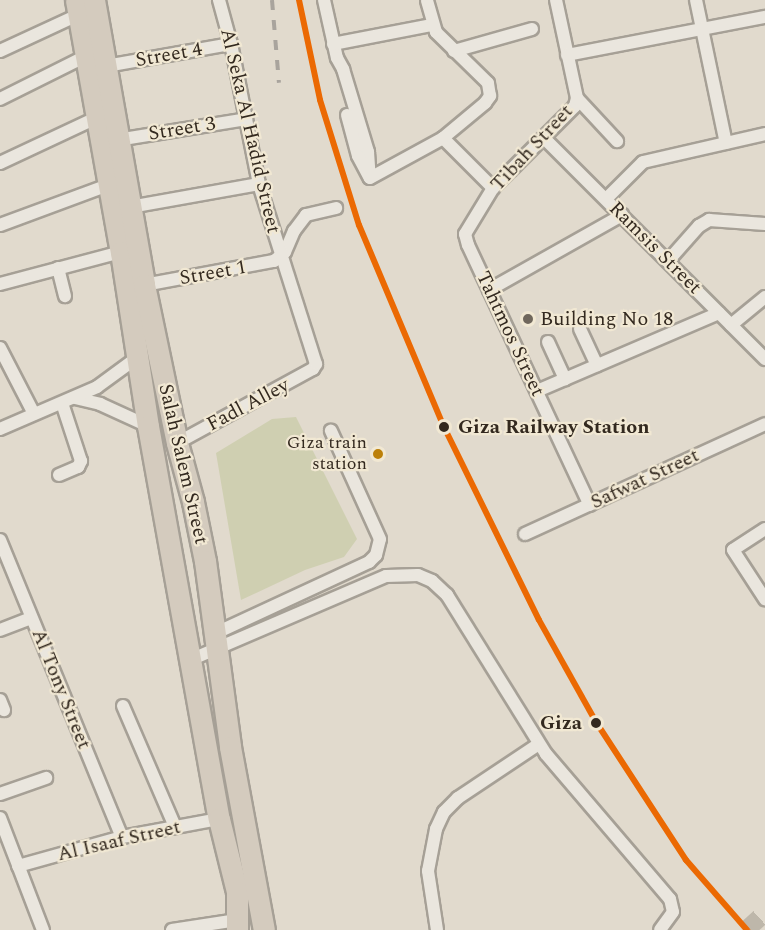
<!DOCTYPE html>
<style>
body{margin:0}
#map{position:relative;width:765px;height:930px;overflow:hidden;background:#e1dacd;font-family:Spectral,serif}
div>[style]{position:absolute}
.green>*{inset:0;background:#cfcfb1}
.primary-tunnel>*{height:18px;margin-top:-9px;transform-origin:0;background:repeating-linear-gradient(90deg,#beb7aa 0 18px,transparent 0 27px)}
.roads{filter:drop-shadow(2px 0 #a6a096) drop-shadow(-2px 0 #a6a096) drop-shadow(0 2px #a6a096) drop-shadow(0 -2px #a6a096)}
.street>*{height:12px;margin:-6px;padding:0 6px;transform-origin:6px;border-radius:6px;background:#eae6de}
.highway>*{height:21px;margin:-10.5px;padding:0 10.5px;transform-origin:10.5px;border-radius:10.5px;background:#d4cbbe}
.rail>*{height:4px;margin-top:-2px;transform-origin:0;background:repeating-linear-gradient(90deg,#a9a49d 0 10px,transparent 0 20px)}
.metro-1>*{height:6px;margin:-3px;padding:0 3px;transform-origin:3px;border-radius:3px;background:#eb6903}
.dots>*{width:16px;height:16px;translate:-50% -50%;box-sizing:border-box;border:3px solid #f1e8d3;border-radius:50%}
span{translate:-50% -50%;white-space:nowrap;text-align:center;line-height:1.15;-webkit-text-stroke:4.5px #f1e8d3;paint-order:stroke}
.bus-label{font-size:18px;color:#33291f}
.right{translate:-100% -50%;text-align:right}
.street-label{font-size:20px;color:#33291f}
.poi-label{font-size:20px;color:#33291f}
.left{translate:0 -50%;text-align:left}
.stop-label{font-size:20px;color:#33291f;font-weight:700}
</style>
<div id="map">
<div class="green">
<div style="clip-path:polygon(296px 417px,357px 539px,344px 557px,305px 570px,241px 600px,216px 453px,272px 419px)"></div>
</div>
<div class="primary-tunnel">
<div style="left:746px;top:930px;width:25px;rotate:-42deg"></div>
</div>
<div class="roads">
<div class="street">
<div style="left:324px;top:0;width:59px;rotate:77.4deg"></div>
<div style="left:337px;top:58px;width:13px;rotate:61deg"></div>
<div style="left:343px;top:69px;width:87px;rotate:73.2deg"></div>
<div style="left:368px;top:152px;width:26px;rotate:86deg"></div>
<div style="left:556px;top:0;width:100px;rotate:77.9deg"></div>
<div style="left:577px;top:98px;width:8px;rotate:104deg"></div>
<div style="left:575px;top:106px;width:116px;rotate:135deg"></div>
<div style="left:493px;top:188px;width:54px;rotate:121.3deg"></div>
<div style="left:465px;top:234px;width:11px;rotate:75deg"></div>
<div style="left:468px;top:245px;width:287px;rotate:64.9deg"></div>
<div style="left:696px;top:0;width:146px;rotate:78.2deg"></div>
<div style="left:333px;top:44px;width:101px;rotate:-10.9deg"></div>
<div style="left:0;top:51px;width:86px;rotate:-24.8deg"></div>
<div style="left:454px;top:51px;width:81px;rotate:-15.8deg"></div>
<div style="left:567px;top:55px;width:202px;rotate:-10.9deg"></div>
<div style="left:106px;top:66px;width:127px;rotate:-10deg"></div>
<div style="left:577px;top:98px;width:59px;rotate:47.1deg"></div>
<div style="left:0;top:99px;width:96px;rotate:-26.6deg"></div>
<div style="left:347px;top:115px;width:42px;rotate:75deg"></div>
<div style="left:358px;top:156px;width:24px;rotate:62deg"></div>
<div style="left:443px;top:138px;width:71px;rotate:45deg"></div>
<div style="left:544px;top:138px;width:313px;rotate:45deg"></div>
<div style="left:117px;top:140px;width:131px;rotate:-9.2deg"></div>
<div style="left:0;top:163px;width:106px;rotate:-25.1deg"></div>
<div style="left:370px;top:178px;width:83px;rotate:-28.7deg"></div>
<div style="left:443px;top:138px;width:55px;rotate:-39.8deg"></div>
<div style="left:485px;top:103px;width:9px;rotate:-54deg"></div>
<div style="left:490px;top:96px;width:13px;rotate:-99deg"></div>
<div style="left:488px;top:83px;width:73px;rotate:-135.6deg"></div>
<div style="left:436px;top:32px;width:33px;rotate:-106deg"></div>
<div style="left:606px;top:199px;width:52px;rotate:-45deg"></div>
<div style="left:643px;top:162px;width:125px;rotate:-12.9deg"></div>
<div style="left:130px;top:207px;width:131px;rotate:-10.1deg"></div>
<div style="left:0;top:225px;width:115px;rotate:-20.3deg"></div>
<div style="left:668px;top:261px;width:47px;rotate:-48.5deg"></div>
<div style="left:699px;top:226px;width:12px;rotate:-31deg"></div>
<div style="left:709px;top:220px;width:56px;rotate:4.1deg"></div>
<div style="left:58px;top:268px;width:29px;rotate:76deg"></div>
<div style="left:0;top:284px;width:125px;rotate:-14.8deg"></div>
<div style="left:144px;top:285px;width:132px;rotate:-10.5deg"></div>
<div style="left:274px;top:261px;width:14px;rotate:-39deg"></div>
<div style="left:285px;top:252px;width:23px;rotate:-67deg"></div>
<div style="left:294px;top:231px;width:20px;rotate:-53deg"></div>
<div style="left:306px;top:215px;width:31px;rotate:-13deg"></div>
<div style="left:489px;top:290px;width:153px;rotate:-29.4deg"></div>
<div style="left:731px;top:325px;width:44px;rotate:-39.5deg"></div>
<div style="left:580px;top:329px;width:40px;rotate:65deg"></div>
<div style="left:548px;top:342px;width:41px;rotate:65.3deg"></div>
<div style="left:0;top:348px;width:74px;rotate:62.7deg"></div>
<div style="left:537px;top:391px;width:198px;rotate:-23.2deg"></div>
<div style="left:75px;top:398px;width:26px;rotate:13deg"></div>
<div style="left:100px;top:404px;width:53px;rotate:24.6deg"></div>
<div style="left:0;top:429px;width:106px;rotate:-23.4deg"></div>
<div style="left:97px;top:387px;width:51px;rotate:-36.2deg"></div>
<div style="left:177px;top:443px;width:155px;rotate:-28.6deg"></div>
<div style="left:313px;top:369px;width:6px;rotate:-59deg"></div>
<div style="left:316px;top:364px;width:189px;rotate:-107.6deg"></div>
<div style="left:259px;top:184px;width:143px;rotate:-101.3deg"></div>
<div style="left:231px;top:44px;width:46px;rotate:-105.3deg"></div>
<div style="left:59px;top:475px;width:21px;rotate:-23deg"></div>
<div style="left:78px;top:467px;width:7px;rotate:-63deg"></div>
<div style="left:81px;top:461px;width:61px;rotate:-108.1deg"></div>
<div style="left:765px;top:529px;width:38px;rotate:147deg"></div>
<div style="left:733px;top:550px;width:59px;rotate:56.9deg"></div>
<div style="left:525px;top:534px;width:264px;rotate:-24.6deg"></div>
<div style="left:0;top:540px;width:321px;rotate:67.7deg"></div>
<div style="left:0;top:630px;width:33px;rotate:-21deg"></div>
<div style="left:216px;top:633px;width:169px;rotate:-24.9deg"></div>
<div style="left:369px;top:562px;width:10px;rotate:-45deg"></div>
<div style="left:376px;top:555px;width:16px;rotate:-76deg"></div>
<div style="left:380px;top:539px;width:119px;rotate:-114.4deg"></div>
<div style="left:190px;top:660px;width:213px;rotate:-23.2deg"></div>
<div style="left:386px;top:576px;width:32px;rotate:-2deg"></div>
<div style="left:418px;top:575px;width:15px;rotate:23deg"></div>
<div style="left:432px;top:581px;width:21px;rotate:43deg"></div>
<div style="left:447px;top:595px;width:187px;rotate:58.1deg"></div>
<div style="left:546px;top:754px;width:191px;rotate:49.5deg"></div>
<div style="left:670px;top:899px;width:13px;rotate:77deg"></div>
<div style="left:673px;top:912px;width:22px;rotate:126deg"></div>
<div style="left:0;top:700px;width:11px;rotate:68deg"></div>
<div style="left:123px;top:706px;width:132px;rotate:66.7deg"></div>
<div style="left:0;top:794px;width:49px;rotate:-19.2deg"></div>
<div style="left:0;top:818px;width:120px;rotate:69deg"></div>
<div style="left:18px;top:866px;width:108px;rotate:-15.6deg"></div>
<div style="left:122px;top:837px;width:99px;rotate:-10.5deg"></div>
<div style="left:172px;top:930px;width:66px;rotate:-8.7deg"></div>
<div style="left:437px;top:930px;width:60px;rotate:-98.7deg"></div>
<div style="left:428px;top:871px;width:43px;rotate:-79.2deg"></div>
<div style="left:436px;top:829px;width:19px;rotate:-65deg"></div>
<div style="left:444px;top:812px;width:20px;rotate:-45deg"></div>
<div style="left:458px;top:798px;width:97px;rotate:-33.7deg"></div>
</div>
<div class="highway">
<div style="left:76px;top:0;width:256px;rotate:79.9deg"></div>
<div style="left:121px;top:252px;width:176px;rotate:81.2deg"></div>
<div style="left:148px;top:426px;width:399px;rotate:79.8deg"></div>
<div style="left:219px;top:819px;width:75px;rotate:76.1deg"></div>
<div style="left:237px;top:892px;width:38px;rotate:90deg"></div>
<div style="left:94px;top:0;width:289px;rotate:80deg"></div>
<div style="left:144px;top:285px;width:161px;rotate:78.2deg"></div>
<div style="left:177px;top:443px;width:61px;rotate:74.8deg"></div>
<div style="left:193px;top:502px;width:60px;rotate:78.5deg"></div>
<div style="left:205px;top:561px;width:188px;rotate:82.3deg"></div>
<div style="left:230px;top:747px;width:186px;rotate:79.5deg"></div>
</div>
</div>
<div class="rail">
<div style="left:272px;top:0;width:83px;rotate:85.2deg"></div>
</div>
<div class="metro-1">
<div style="left:299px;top:0;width:102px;rotate:78.1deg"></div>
<div style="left:320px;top:100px;width:131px;rotate:72.7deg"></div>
<div style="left:359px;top:225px;width:219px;rotate:67.2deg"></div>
<div style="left:444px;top:427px;width:215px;rotate:63.8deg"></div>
<div style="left:539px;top:620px;width:117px;rotate:60.8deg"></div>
<div style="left:596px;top:722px;width:165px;rotate:56.9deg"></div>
<div style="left:686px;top:860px;width:93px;rotate:48.9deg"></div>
</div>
<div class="dots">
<div style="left:528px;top:319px;background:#70675c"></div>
<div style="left:444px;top:427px;background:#33291f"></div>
<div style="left:378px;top:454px;background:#bc8009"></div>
<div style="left:596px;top:723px;background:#33291f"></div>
</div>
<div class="bus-label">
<span class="right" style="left:367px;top:454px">Giza train<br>station</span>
</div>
<div class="street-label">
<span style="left:169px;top:55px;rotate:-10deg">Street 4</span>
<span style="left:182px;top:129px;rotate:-9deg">Street 3</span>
<span style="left:250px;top:131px;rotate:77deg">Al Seka Al Hadid Street</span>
<span style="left:532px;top:148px;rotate:-47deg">Tibah Street</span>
<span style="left:655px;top:248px;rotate:45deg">Ramsis Street</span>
<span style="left:213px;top:273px;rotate:-10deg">Street 1</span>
<span style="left:510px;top:334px;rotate:65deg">Tahtmos Street</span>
<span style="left:248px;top:405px;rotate:-28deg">Fadl Alley</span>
<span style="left:183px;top:464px;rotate:77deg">Salah Salem Street</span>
<span style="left:645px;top:479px;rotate:-25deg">Safwat Street</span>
<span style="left:61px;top:689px;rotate:68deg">Al Tony Street</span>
<span style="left:119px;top:841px;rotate:-13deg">Al Isaaf Street</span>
</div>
<div class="poi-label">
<span class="left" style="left:540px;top:319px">Building No 18</span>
</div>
<div class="stop-label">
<span class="left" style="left:458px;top:427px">Giza Railway Station</span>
<span class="right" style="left:582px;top:723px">Giza</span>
</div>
</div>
